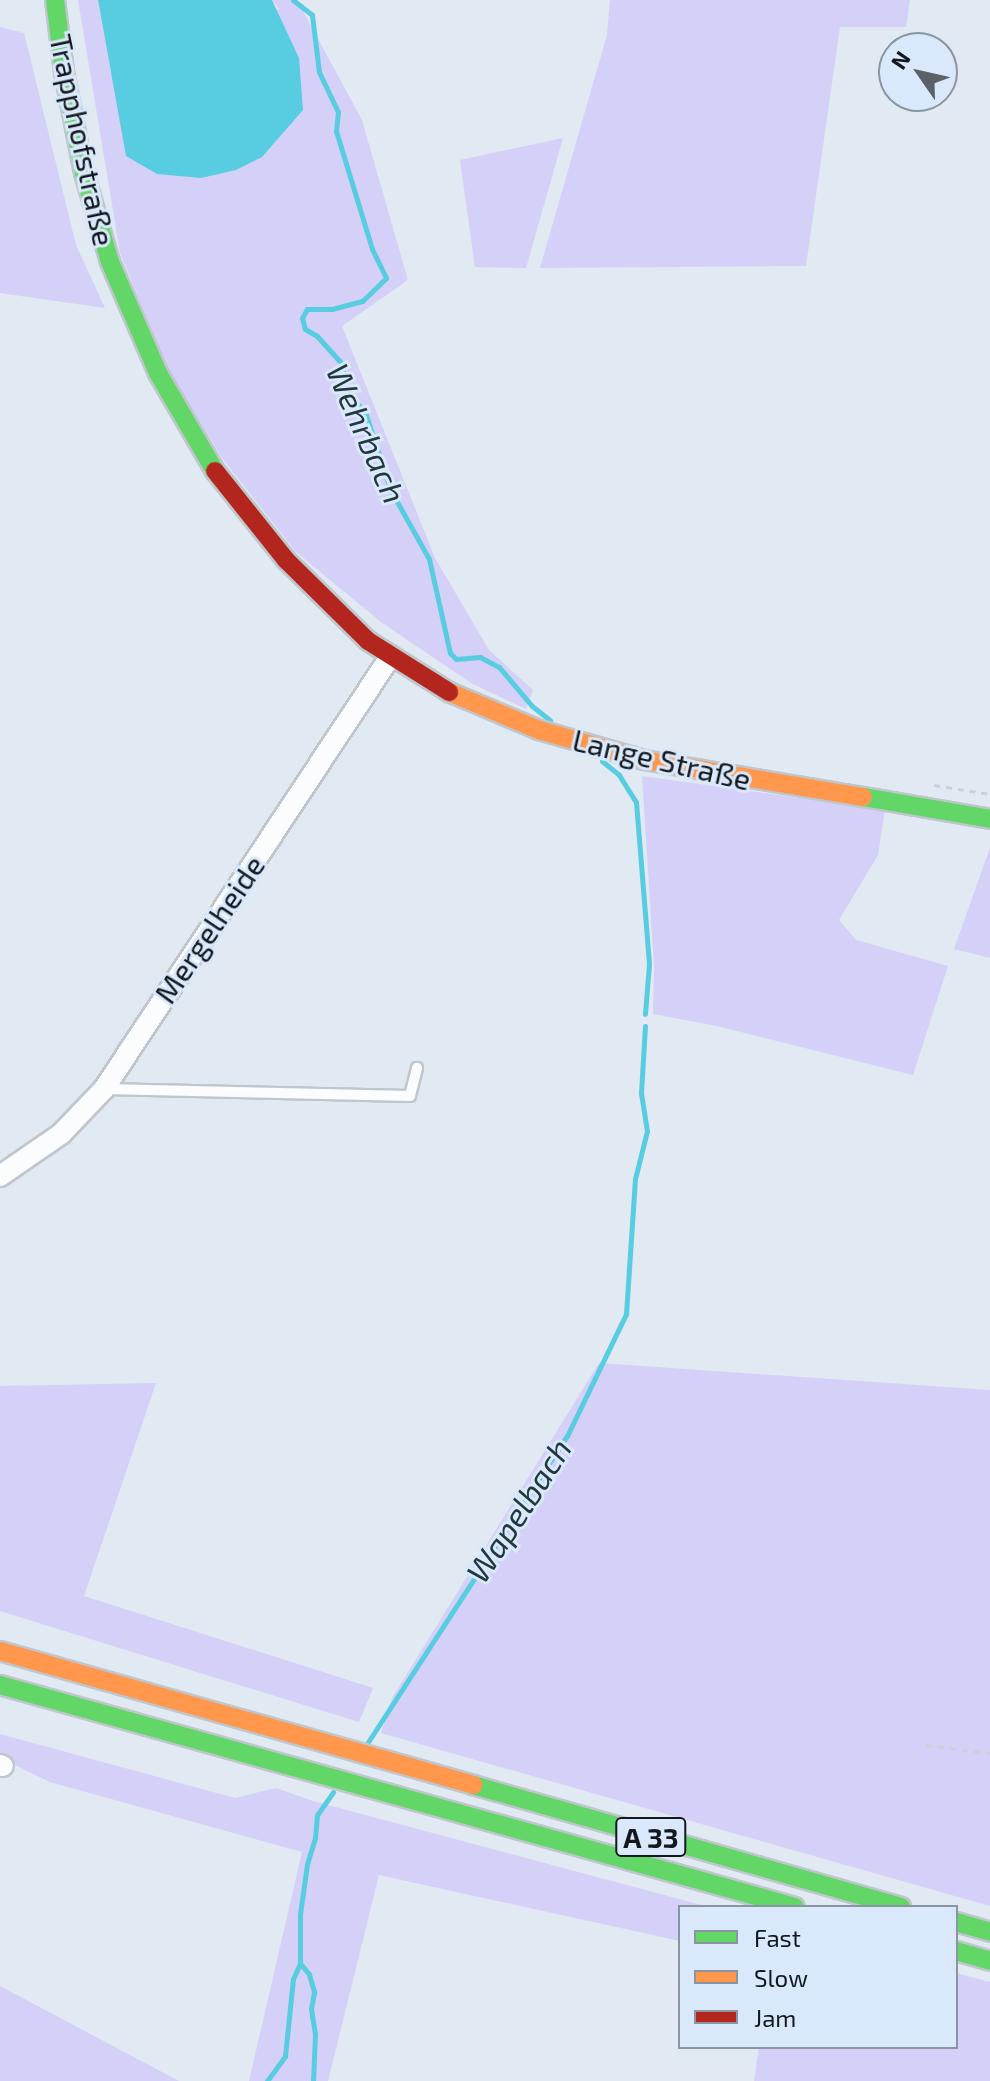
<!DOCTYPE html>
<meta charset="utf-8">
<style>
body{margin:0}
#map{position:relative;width:990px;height:2081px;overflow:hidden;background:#e1e9f2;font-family:"Exo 2",sans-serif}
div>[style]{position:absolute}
.green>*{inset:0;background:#d4d0f8}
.water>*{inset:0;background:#58cce0}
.stream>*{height:5px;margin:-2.5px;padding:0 2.5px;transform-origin:2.5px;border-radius:2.5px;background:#58cce0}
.path>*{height:3px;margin-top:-1.5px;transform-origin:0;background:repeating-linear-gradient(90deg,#ced0d3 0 6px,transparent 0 12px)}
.roads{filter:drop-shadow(2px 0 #c0c6cd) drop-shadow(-2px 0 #c0c6cd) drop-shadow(0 2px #c0c6cd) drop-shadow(0 -2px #c0c6cd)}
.lane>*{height:10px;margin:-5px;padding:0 5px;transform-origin:5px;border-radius:5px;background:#fafcfd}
.street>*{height:20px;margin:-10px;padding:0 10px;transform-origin:10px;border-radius:10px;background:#fafcfd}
.fast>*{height:18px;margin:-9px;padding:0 9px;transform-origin:9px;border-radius:9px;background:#63d668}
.slow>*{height:18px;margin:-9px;padding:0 9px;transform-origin:9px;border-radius:9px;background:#ff974d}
.jam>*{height:18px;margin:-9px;padding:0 9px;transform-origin:9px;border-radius:9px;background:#b3261e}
span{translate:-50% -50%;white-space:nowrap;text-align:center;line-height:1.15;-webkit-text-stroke:6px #d9e8fa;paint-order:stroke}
.shield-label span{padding:2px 6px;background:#d9e8fa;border:2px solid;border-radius:6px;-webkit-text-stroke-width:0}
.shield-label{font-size:28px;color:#13181e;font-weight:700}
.street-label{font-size:30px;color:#13181e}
.water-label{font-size:32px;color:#21393d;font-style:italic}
.legend{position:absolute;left:678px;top:1905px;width:280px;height:144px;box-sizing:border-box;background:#d9e8fa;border:2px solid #8a95a2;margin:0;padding:10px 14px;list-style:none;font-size:24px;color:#13181e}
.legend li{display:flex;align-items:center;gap:16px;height:40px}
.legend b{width:40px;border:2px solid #8a95a2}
.north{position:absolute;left:878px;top:32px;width:80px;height:80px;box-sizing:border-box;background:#d9e8fa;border:2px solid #8a95a2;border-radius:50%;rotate:304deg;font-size:22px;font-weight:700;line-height:32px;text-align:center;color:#13181e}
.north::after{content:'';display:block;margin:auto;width:28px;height:36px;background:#5b6168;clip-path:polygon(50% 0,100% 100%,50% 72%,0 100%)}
</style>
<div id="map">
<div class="green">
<div style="clip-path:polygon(78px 0,98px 0,111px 74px,279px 9px,272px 0,297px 0,362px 120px,408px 280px,342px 326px,435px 558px,489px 650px,533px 690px,526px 709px,471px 683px,381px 622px,296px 552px,222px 458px,167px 367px,120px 253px)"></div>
<div style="clip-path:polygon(610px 0,910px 0,906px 27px,840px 27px,806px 266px,540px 268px,607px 35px)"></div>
<div style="clip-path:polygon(0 27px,24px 33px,76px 245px,105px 308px,0 293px)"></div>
<div style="clip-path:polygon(563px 138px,526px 268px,475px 267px,460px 160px)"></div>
<div style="clip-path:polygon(642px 776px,885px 810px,878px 855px,839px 920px,856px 940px,948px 966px,913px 1075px,717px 1026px,653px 1014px,654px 965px)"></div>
<div style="clip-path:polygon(990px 848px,990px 958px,954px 949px)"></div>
<div style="clip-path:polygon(599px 1363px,990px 1390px,990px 1906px,381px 1733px,392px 1698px)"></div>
<div style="clip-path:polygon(156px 1383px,84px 1596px,373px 1688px,359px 1722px,0 1611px,0 1386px)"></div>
<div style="clip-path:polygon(0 1734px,235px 1798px,276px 1788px,313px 1801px,709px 1907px,680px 1907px,680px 1941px,379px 1875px,328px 2081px,249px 2081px,302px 1852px,50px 1782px,0 1758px)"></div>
<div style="clip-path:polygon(956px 1973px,990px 1982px,990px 2081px,754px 2081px,759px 2047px,956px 2047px)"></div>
<div style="clip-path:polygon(0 1986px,145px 2063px,179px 2081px,0 2081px)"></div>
</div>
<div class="water">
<div style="clip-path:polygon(98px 0,272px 0,299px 58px,303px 110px,262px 157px,236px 170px,201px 178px,157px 174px,126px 156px)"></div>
</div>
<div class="stream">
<div style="left:293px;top:0;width:24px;rotate:38deg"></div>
<div style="left:312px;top:15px;width:57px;rotate:83deg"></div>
<div style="left:319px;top:72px;width:44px;rotate:64.6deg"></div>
<div style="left:338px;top:112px;width:19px;rotate:96deg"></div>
<div style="left:336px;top:131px;width:123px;rotate:73deg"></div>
<div style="left:372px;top:249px;width:32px;rotate:64deg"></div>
<div style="left:386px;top:278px;width:33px;rotate:136deg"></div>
<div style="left:362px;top:301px;width:31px;rotate:165deg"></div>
<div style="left:332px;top:309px;width:25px;rotate:180deg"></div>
<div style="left:307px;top:309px;width:10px;rotate:119deg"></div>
<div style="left:302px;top:318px;width:11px;rotate:75deg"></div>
<div style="left:305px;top:329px;width:14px;rotate:30deg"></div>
<div style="left:317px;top:336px;width:38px;rotate:48deg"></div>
<div style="left:342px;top:364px;width:28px;rotate:82deg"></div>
<div style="left:346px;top:392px;width:28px;rotate:46deg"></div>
<div style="left:365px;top:412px;width:83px;rotate:71.8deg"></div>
<div style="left:391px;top:491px;width:78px;rotate:60.8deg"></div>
<div style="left:429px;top:559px;width:96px;rotate:77.4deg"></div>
<div style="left:450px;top:653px;width:8px;rotate:45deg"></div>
<div style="left:456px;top:659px;width:24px;rotate:-5deg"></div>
<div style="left:480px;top:657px;width:21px;rotate:28deg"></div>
<div style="left:499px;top:667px;width:51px;rotate:49.8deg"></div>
<div style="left:532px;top:706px;width:23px;rotate:38deg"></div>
<div style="left:602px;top:761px;width:22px;rotate:39deg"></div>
<div style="left:619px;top:775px;width:32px;rotate:58deg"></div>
<div style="left:636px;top:802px;width:163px;rotate:85.4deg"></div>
<div style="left:649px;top:964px;width:50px;rotate:94.6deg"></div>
<div style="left:368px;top:1742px;width:365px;rotate:-57deg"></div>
<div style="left:567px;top:1436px;width:136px;rotate:-64.2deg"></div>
<div style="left:626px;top:1314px;width:135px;rotate:-86.2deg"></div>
<div style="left:635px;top:1179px;width:49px;rotate:-76deg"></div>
<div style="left:647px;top:1131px;width:38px;rotate:-99deg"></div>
<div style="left:641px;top:1093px;width:67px;rotate:-86.6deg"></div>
<div style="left:300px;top:1963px;width:14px;rotate:51deg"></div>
<div style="left:309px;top:1974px;width:19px;rotate:74deg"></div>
<div style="left:314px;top:1992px;width:17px;rotate:100deg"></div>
<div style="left:311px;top:2009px;width:25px;rotate:81deg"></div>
<div style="left:315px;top:2034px;width:47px;rotate:92.4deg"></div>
<div style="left:267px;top:2081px;width:31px;rotate:-54deg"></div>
<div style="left:285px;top:2056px;width:77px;rotate:-84.1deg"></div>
<div style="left:293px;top:1979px;width:17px;rotate:-66deg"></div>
<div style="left:300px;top:1963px;width:49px;rotate:-90deg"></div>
<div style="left:300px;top:1914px;width:50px;rotate:-82deg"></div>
<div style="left:307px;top:1864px;width:27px;rotate:-73deg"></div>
<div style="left:315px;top:1838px;width:23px;rotate:-85deg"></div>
<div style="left:317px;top:1815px;width:28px;rotate:-55deg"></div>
</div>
<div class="path">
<div style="left:934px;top:785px;width:57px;rotate:9.1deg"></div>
<div style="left:926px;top:1745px;width:64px;rotate:7.1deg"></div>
</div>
<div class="roads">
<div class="lane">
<div style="left:105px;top:1089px;width:305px;rotate:1.3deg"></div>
<div style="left:410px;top:1096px;width:29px;rotate:-76deg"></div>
</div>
<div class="street">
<div style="left:0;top:1176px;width:74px;rotate:-34.5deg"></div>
<div style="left:61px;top:1134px;width:62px;rotate:-46.3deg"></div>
<div style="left:104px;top:1089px;width:518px;rotate:-56.49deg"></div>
<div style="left:0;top:1765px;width:3px;rotate:18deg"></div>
</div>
<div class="fast">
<div style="left:55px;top:0;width:73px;rotate:82.9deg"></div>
<div style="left:64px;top:72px;width:103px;rotate:78.8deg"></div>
<div style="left:84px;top:173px;width:93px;rotate:73.7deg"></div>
<div style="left:110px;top:262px;width:121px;rotate:66.6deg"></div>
<div style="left:158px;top:373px;width:113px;rotate:59.8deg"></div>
<div style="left:863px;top:797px;width:129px;rotate:9.8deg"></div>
<div style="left:0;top:1685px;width:825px;rotate:15.6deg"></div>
<div style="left:473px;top:1785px;width:445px;rotate:15.9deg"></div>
<div style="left:956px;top:1922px;width:35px;rotate:16deg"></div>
<div style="left:956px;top:1951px;width:35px;rotate:16deg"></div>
</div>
<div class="slow">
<div style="left:449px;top:692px;width:98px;rotate:22.9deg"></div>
<div style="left:539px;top:730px;width:109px;rotate:15.9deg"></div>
<div style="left:644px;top:760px;width:222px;rotate:9.6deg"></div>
<div style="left:0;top:1651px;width:492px;rotate:15.8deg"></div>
</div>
<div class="jam">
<div style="left:215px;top:471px;width:114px;rotate:51.4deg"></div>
<div style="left:286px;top:560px;width:115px;rotate:44.6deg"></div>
<div style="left:368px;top:641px;width:96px;rotate:32.2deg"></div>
</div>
</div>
<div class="shield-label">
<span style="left:651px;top:1837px">A 33</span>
</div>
<div class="street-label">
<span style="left:83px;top:140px;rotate:78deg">Trapphofstraße</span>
<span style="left:662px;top:759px;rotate:13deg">Lange Straße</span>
<span style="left:209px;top:929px;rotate:-56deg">Mergelheide</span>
</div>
<div class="water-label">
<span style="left:367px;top:433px;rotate:66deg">Wehrbach</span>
<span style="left:518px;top:1510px;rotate:-57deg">Wapelbach</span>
</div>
<ul class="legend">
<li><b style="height:10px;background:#63d668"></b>Fast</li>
<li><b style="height:10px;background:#ff974d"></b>Slow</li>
<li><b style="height:10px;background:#b3261e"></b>Jam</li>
</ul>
<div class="north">N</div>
</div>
